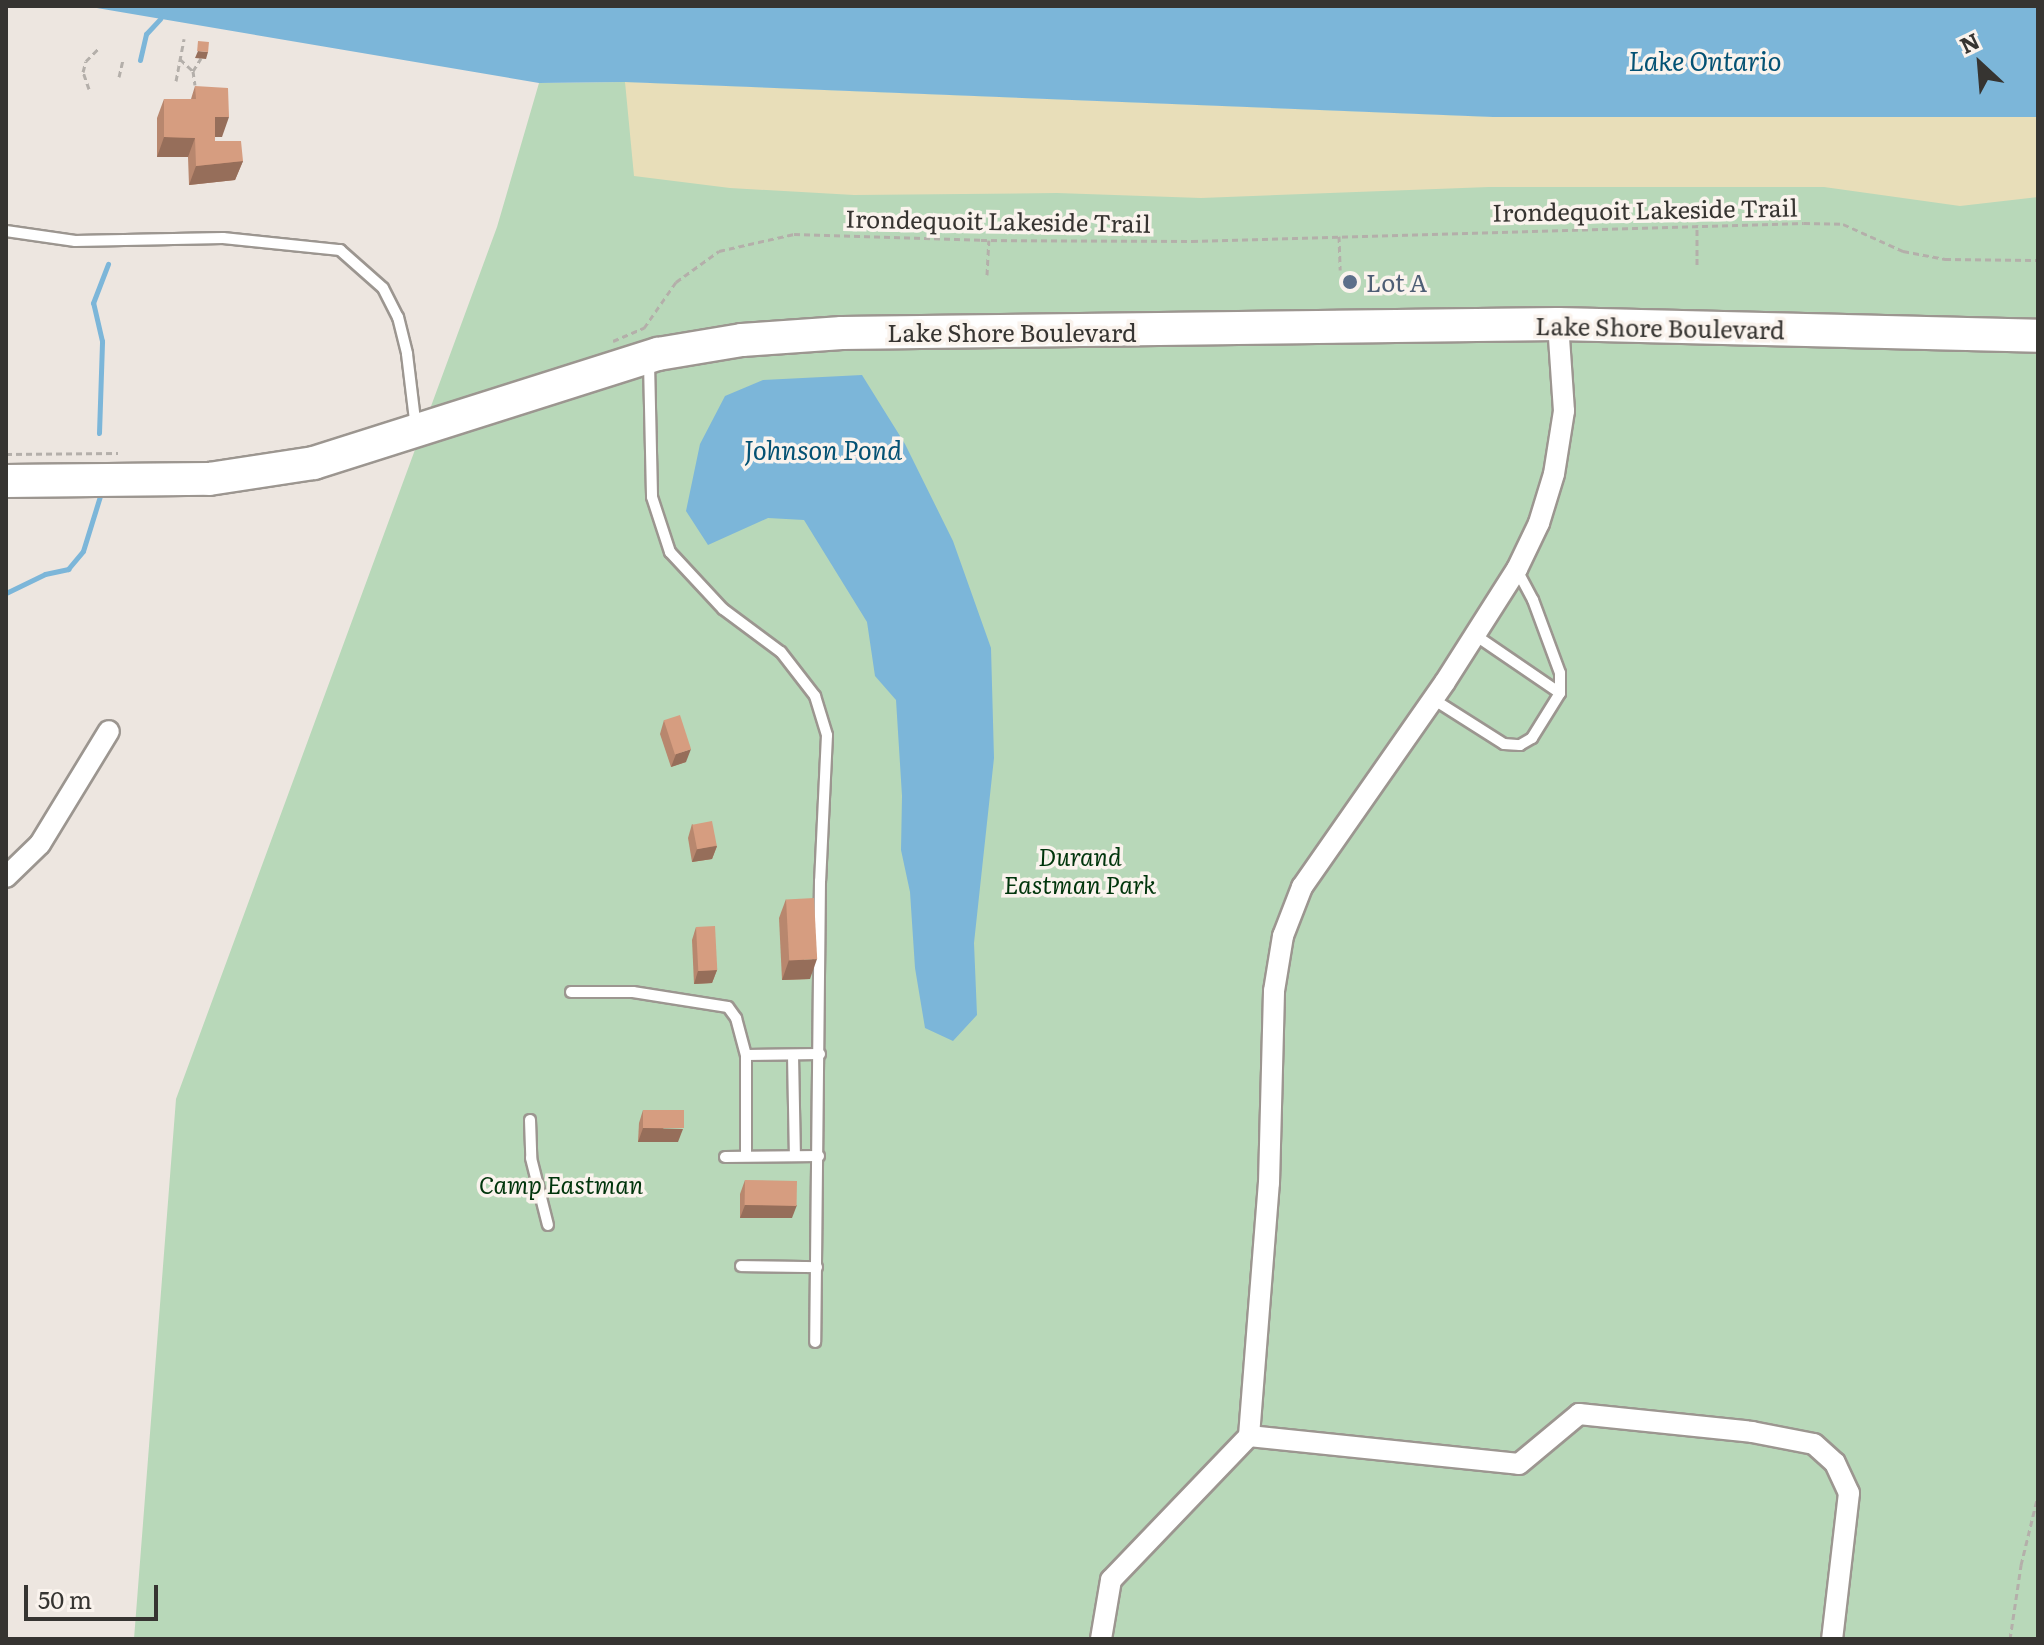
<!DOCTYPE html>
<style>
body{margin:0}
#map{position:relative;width:2044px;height:1645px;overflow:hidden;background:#ede6e0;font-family:Literata,serif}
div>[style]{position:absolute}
.green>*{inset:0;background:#b8d8b9}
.sand>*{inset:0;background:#e8deb9}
.water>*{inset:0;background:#7cb6d9}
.stream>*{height:5px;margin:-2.5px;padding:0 2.5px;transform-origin:2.5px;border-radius:2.5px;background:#7cb6d9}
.path>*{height:3px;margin-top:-1.5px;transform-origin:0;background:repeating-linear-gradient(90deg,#b4afaa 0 6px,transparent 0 10px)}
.roads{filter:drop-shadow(2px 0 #9c9690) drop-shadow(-2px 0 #9c9690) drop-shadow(0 2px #9c9690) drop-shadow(0 -2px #9c9690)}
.service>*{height:10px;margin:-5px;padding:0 5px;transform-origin:5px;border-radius:5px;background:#fff}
.minor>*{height:20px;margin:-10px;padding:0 10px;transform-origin:10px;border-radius:10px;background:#fff}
.primary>*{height:32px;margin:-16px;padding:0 16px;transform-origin:16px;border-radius:16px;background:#fff}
.wall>*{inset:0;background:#b8876e}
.shaded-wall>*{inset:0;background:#966e5a}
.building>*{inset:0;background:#d69d80;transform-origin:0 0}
.dots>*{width:22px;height:22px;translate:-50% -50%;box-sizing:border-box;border:4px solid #faf3ed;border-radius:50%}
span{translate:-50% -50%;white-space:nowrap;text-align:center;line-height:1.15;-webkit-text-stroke:7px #faf3ed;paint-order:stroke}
.street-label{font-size:24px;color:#363431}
.service-label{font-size:24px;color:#4e5e75}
.left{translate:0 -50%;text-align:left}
.park-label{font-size:24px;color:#00350c;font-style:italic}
.water-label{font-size:26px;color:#045274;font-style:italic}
.frame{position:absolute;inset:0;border:8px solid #363431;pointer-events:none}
.north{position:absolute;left:1940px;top:24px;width:80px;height:80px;-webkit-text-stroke:6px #faf3ed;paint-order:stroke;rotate:334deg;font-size:22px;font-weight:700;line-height:32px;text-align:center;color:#363431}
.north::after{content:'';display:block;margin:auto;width:28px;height:36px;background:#363431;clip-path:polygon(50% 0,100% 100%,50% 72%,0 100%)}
.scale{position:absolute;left:24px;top:1585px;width:134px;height:36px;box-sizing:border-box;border:4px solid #363431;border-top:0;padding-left:10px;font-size:24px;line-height:28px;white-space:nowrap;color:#363431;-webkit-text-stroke:6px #faf3ed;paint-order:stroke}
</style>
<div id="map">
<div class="green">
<div style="clip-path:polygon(625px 82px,1493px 117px,2038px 117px,2038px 1639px,134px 1639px,176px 1099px,497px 227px,539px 83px)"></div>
</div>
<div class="sand">
<div style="clip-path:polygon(625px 82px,1493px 117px,2038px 117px,2038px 197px,1960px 206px,1824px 187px,1489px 187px,1201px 198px,1057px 193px,854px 195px,730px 188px,634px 176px)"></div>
</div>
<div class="water">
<div style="clip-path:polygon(85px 6px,2038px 6px,2038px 117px,1493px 117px,625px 82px,539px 83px)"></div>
<div style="clip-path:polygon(862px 375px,905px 444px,953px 541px,991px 648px,994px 758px,974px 943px,977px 1015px,953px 1041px,925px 1028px,915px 968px,910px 892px,901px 850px,902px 796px,896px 700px,875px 676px,867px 622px,804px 520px,768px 518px,708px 545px,686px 511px,700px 444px,725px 396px,763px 380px)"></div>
</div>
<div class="stream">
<div style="left:140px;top:60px;width:27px;rotate:-77deg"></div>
<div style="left:146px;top:34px;width:21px;rotate:-47deg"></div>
<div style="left:99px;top:433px;width:92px;rotate:-88.1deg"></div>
<div style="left:102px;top:341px;width:39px;rotate:-103deg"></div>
<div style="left:93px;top:303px;width:42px;rotate:-69deg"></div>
<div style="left:6px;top:593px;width:43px;rotate:-26deg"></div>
<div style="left:45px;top:574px;width:24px;rotate:-12deg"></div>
<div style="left:68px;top:569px;width:23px;rotate:-50deg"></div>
<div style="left:83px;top:551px;width:58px;rotate:-72.8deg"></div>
</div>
<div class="path">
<div style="left:180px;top:59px;width:18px;rotate:43deg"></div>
<div style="left:193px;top:71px;width:14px;rotate:82deg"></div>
<div style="left:193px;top:71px;width:15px;rotate:-58deg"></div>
<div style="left:119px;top:77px;width:18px;rotate:-77deg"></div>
<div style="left:176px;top:81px;width:43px;rotate:-79.2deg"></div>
<div style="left:89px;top:89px;width:18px;rotate:-109deg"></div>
<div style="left:83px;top:72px;width:11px;rotate:-75deg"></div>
<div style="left:86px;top:61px;width:17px;rotate:-45deg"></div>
<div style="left:1339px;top:236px;width:34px;rotate:88deg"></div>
<div style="left:1697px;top:265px;width:40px;rotate:-90deg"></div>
<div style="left:987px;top:275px;width:35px;rotate:-87deg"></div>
<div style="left:613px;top:341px;width:34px;rotate:-23deg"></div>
<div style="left:644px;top:328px;width:56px;rotate:-55.2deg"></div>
<div style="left:676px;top:282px;width:53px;rotate:-35.8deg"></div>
<div style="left:719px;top:251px;width:77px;rotate:-12.8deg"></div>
<div style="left:794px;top:234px;width:187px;rotate:1.8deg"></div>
<div style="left:981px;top:240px;width:211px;rotate:0.3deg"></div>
<div style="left:1192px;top:241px;width:612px;rotate:-1.68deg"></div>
<div style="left:1804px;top:223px;width:39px;rotate:1deg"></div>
<div style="left:1843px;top:224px;width:66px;rotate:24.2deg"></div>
<div style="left:1903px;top:251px;width:43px;rotate:10.8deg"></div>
<div style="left:1945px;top:259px;width:93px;rotate:0.6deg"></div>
<div style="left:6px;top:454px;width:112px;rotate:-0.5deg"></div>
<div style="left:2010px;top:1639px;width:75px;rotate:-81.5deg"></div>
<div style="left:2021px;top:1565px;width:72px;rotate:-76.3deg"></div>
</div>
<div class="roads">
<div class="service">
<div style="left:6px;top:231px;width:70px;rotate:8.2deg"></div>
<div style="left:75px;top:241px;width:148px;rotate:-1.2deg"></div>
<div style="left:223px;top:238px;width:118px;rotate:5.9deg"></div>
<div style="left:340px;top:250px;width:57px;rotate:41.5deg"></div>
<div style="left:383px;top:288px;width:33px;rotate:63deg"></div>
<div style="left:398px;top:317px;width:38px;rotate:76deg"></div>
<div style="left:407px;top:354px;width:75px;rotate:83.1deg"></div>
<div style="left:649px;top:363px;width:134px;rotate:88.7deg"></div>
<div style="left:652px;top:497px;width:58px;rotate:71.9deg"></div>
<div style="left:670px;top:552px;width:78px;rotate:47.1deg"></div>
<div style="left:723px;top:609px;width:72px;rotate:36.6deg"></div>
<div style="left:781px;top:652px;width:56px;rotate:52.3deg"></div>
<div style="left:815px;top:696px;width:41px;rotate:72.9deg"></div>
<div style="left:827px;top:735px;width:146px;rotate:92.7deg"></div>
<div style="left:820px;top:881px;width:461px;rotate:90.6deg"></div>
<div style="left:1475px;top:635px;width:103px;rotate:34.3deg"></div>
<div style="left:1433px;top:699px;width:84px;rotate:32.4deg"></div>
<div style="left:1504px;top:744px;width:16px;rotate:4deg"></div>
<div style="left:1520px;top:745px;width:14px;rotate:-30deg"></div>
<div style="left:1532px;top:738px;width:53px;rotate:-58.1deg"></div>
<div style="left:1560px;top:693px;width:20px;rotate:-90deg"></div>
<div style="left:1560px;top:673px;width:78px;rotate:-110.3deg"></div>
<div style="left:1533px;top:600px;width:34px;rotate:-118deg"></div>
<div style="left:571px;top:992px;width:62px"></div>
<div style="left:633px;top:992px;width:96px;rotate:9deg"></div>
<div style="left:728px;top:1007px;width:14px;rotate:54deg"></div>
<div style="left:736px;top:1018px;width:38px;rotate:75deg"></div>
<div style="left:793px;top:1055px;width:101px;rotate:88.9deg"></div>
<div style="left:530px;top:1120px;width:38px;rotate:88deg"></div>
<div style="left:531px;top:1158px;width:69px;rotate:75.8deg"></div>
<div style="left:746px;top:1156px;width:101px;rotate:-90deg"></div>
<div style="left:746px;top:1055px;width:74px;rotate:-0.8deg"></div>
<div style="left:725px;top:1157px;width:94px;rotate:-0.6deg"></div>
<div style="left:741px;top:1266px;width:76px;rotate:0.8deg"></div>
</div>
<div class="minor">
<div style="left:6px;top:877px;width:47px;rotate:-44.1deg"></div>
<div style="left:40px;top:844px;width:132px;rotate:-58.6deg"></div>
<div style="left:1249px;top:1436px;width:271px;rotate:5.9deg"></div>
<div style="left:1519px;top:1464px;width:78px;rotate:-39.8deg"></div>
<div style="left:1579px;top:1414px;width:174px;rotate:5.9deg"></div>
<div style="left:1752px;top:1432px;width:63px;rotate:11deg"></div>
<div style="left:1814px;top:1444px;width:28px;rotate:42deg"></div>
<div style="left:1835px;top:1463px;width:33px;rotate:65deg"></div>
<div style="left:1849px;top:1493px;width:147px;rotate:96.6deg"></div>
<div style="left:1101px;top:1639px;width:60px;rotate:-80.4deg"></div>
<div style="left:1111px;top:1580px;width:199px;rotate:-46.2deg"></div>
<div style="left:1249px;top:1436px;width:254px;rotate:-85.5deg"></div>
<div style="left:1269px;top:1183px;width:192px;rotate:-88.5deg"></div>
<div style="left:1274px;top:991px;width:56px;rotate:-80.7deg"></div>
<div style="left:1283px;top:936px;width:53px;rotate:-68.8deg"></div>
<div style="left:1302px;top:887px;width:250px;rotate:-55.1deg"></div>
<div style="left:1445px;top:682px;width:134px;rotate:-57.5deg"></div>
<div style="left:1517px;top:569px;width:51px;rotate:-64.4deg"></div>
<div style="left:1539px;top:523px;width:51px;rotate:-73deg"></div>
<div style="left:1554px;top:474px;width:64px;rotate:-81deg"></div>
<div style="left:1564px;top:411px;width:87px;rotate:-93.9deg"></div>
</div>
<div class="primary">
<div style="left:6px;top:481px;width:203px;rotate:-0.6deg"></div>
<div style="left:209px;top:479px;width:106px;rotate:-8.7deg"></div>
<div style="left:314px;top:463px;width:361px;rotate:-17.6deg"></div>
<div style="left:658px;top:354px;width:85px;rotate:-9.5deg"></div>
<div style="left:742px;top:340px;width:100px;rotate:-4deg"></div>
<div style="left:842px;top:333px;width:716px;rotate:-0.72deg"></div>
<div style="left:1558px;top:324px;width:480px;rotate:1.4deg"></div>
</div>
</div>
<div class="wall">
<div style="clip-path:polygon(195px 86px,222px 137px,215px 137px,215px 141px,243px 161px,235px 180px,189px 185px,188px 157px,157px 157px,157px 118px,164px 99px,191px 99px)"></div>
<div style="clip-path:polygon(664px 720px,686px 762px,671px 767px,660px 734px)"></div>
<div style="clip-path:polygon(692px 824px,717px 846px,712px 859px,692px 862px,688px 838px)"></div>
<div style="clip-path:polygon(786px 899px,810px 979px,782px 980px,779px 918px)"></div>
<div style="clip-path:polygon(696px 927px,717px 970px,712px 983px,694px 984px,692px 940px)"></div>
<div style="clip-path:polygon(643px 1110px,678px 1142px,638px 1142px,639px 1123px)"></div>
<div style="clip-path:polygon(745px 1180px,792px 1218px,740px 1218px,740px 1194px)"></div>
</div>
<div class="shaded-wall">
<div style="clip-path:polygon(198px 51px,208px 52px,206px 59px,195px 58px)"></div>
<div style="clip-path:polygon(215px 117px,229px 117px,222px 137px,208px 137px)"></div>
<div style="clip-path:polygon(164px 137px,195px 138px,188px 157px,157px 157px)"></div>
<div style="clip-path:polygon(243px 161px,235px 180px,189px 185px,196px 166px)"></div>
<div style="clip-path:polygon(691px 749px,686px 762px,671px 767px,676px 754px)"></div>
<div style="clip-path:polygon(717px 846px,712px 859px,692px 862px,697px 849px)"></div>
<div style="clip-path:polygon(817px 959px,810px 979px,782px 980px,789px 960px)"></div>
<div style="clip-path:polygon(717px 970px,712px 983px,694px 984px,698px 971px)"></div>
<div style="clip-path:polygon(643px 1128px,683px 1129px,678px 1142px,638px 1142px)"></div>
<div style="clip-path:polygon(745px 1205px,797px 1205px,792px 1218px,740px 1218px)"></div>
</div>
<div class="building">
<div style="left:198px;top:41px;width:11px;height:10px;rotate:5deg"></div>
<div style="clip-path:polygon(195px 86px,228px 88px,229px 117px,215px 117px,215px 141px,241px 141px,243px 161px,196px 166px,195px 138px,164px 137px,164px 99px,196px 99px)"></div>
<div style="left:680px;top:715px;width:36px;height:17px;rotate:72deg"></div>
<div style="left:712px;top:821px;width:25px;height:20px;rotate:79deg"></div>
<div style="left:814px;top:898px;width:61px;height:28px;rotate:87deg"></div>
<div style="left:715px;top:926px;width:44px;height:19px;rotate:87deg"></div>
<div style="left:643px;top:1110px;width:41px;height:18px"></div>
<div style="left:745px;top:1180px;width:52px;height:25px;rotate:1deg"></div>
</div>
<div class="dots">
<div style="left:1350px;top:282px;background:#5c6f8a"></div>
</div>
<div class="street-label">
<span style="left:1645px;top:209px;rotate:-1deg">Irondequoit Lakeside Trail</span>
<span style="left:998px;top:220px;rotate:1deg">Irondequoit Lakeside Trail</span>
<span style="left:1660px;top:327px;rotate:1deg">Lake Shore Boulevard</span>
<span style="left:1012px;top:332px">Lake Shore Boulevard</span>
</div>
<div class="service-label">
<span class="left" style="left:1366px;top:282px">Lot A</span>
</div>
<div class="park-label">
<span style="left:1080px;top:870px">Durand<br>Eastman Park</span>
<span style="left:561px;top:1184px">Camp Eastman</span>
</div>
<div class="water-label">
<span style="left:1705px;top:60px">Lake Ontario</span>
<span style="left:823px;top:449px">Johnson Pond</span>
</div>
<div class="frame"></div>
<div class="north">N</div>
<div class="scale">50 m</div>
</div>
